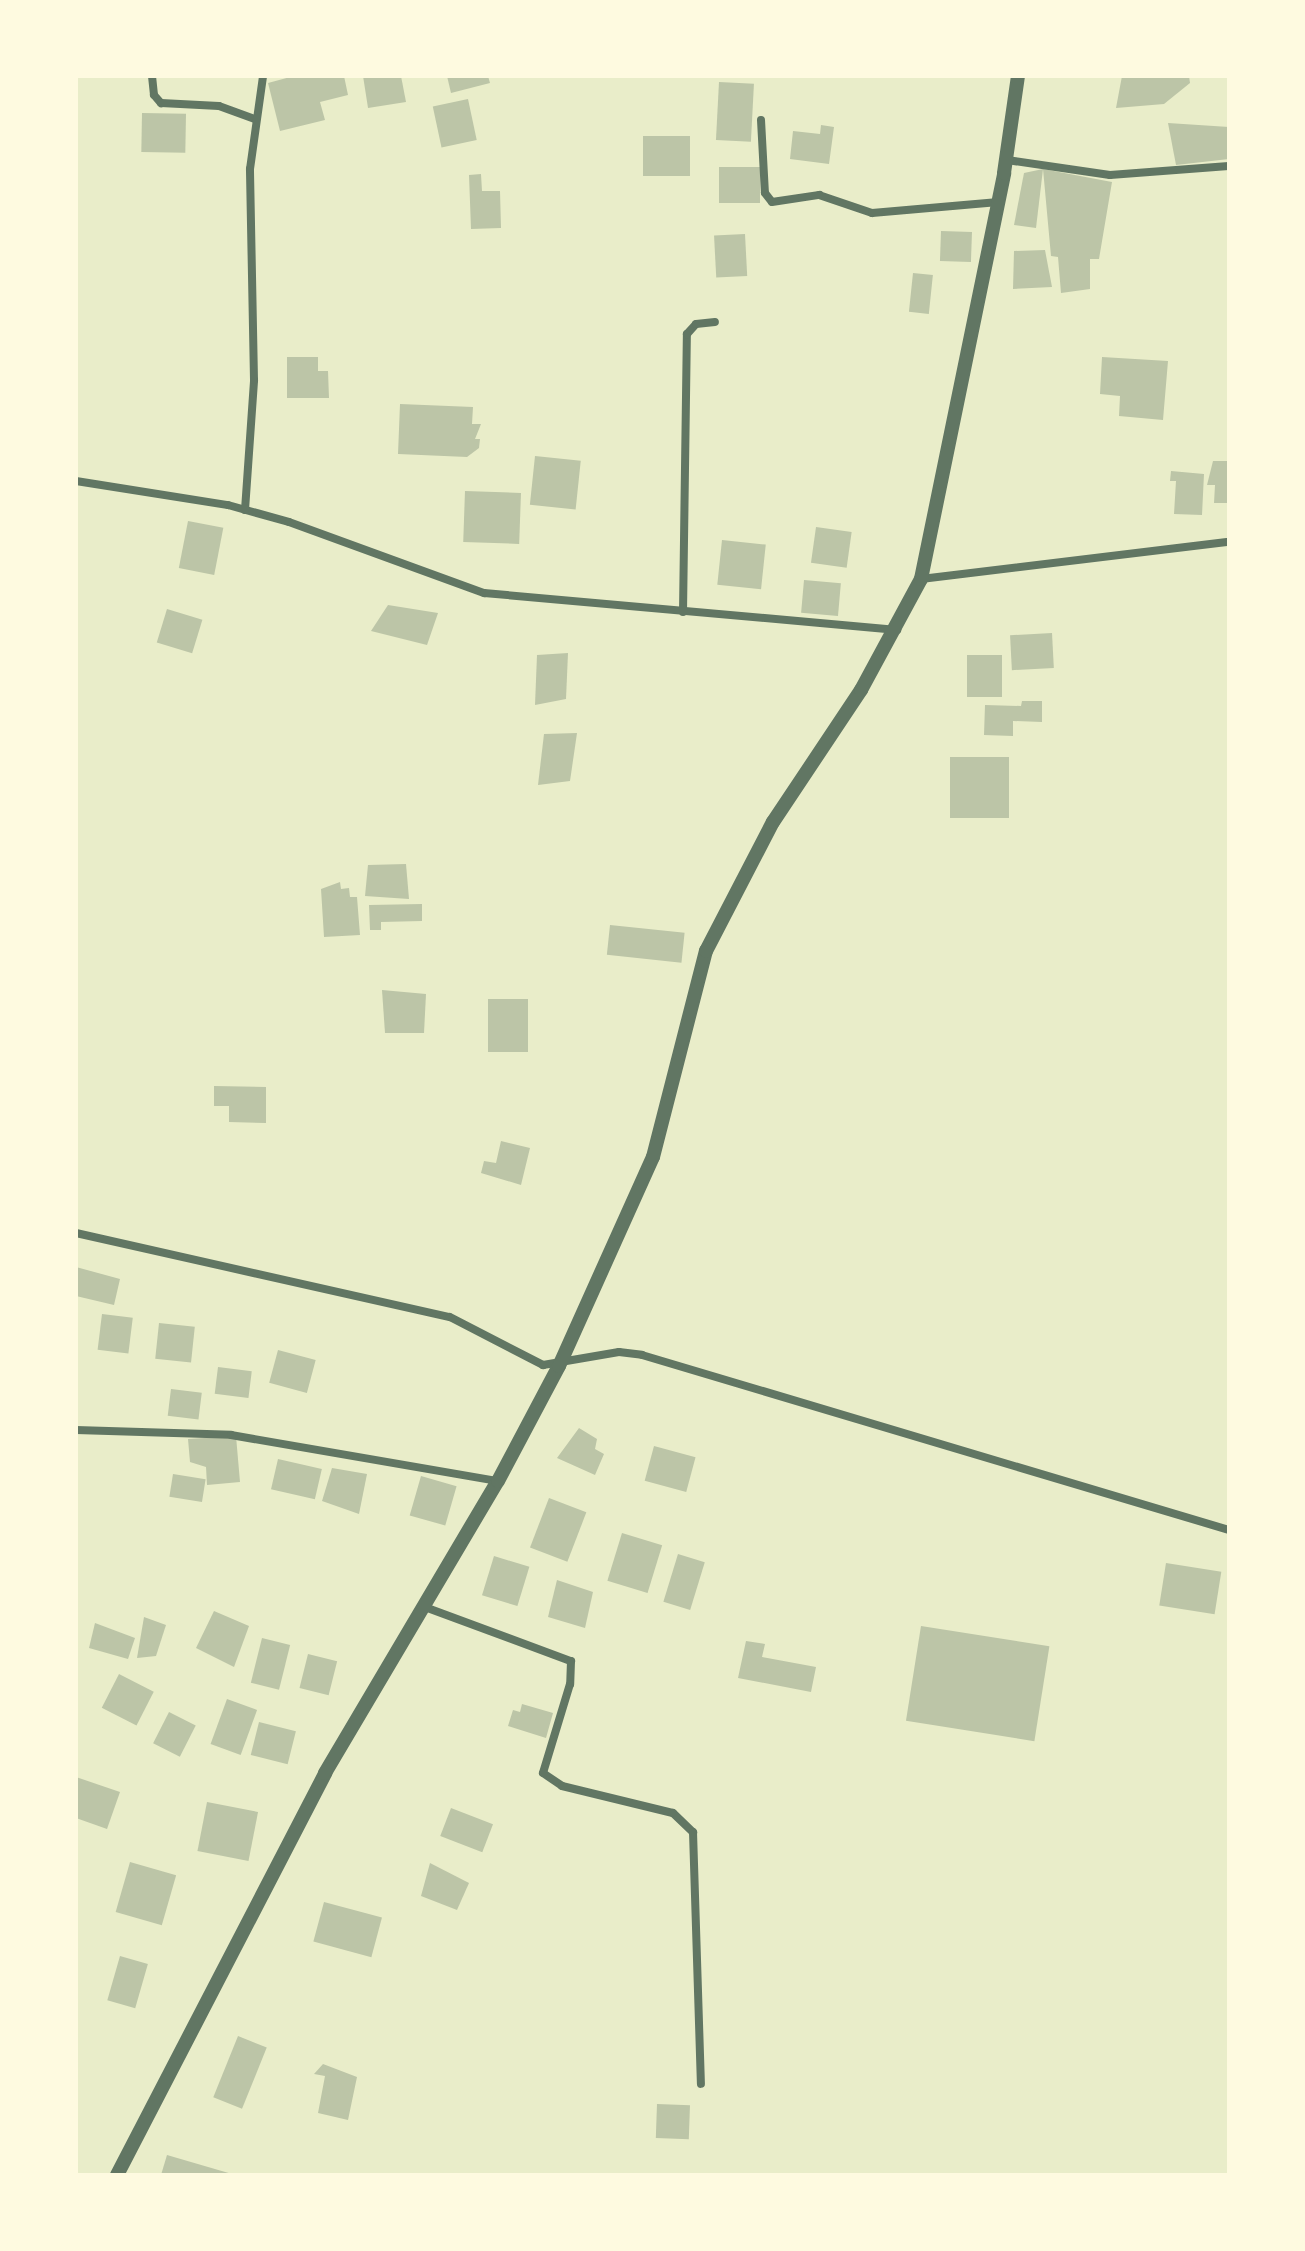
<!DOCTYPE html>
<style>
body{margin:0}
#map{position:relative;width:1305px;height:2251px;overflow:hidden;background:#e9edc9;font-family:Figtree,sans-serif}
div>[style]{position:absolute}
.building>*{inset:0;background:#bcc5a7;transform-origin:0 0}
.minor>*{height:8px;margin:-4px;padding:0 4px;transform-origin:4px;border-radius:4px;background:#617663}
.tertiary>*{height:14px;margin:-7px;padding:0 7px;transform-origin:7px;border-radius:7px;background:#617663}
span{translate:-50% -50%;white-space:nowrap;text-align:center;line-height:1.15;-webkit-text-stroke:6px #fefae0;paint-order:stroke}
.frame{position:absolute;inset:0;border:78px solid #fefae0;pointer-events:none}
</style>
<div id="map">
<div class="building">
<div style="clip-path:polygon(294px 76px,344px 76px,348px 95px,320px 102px,325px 120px,280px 131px,268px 83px)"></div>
<div style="clip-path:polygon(363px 76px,401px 76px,406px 102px,368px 108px)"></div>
<div style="clip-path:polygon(447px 76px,488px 76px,490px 83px,451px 93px)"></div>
<div style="clip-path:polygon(1122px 76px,1189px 76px,1190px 83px,1164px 104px,1116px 108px)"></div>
<div style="left:719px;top:82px;width:35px;height:58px;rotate:3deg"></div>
<div style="left:468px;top:99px;width:42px;height:36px;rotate:78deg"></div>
<div style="left:142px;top:113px;width:44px;height:39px;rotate:1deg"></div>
<div style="clip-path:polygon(1168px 123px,1229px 127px,1229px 159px,1176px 165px)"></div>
<div style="clip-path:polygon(821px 125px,834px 127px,829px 164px,790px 159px,793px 131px,820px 134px)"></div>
<div style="left:643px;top:136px;width:47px;height:40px"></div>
<div style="left:719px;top:167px;width:41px;height:36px"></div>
<div style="clip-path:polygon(1043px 169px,1036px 228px,1014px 225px,1024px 173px)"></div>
<div style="clip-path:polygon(1043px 169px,1112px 182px,1099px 259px,1090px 259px,1090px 289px,1061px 293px,1058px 257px,1051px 256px)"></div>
<div style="clip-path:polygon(481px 174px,482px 191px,500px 191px,501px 228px,471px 229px,469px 175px)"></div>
<div style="left:941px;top:231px;width:31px;height:30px;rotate:2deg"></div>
<div style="left:745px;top:234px;width:42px;height:31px;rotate:87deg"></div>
<div style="clip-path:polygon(1045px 250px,1052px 287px,1013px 289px,1014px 251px)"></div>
<div style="left:913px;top:273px;width:20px;height:39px;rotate:6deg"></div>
<div style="clip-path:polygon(287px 357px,318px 357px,318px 371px,328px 371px,329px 398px,287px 398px)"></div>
<div style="clip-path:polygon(1102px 357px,1168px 361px,1163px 420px,1119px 416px,1120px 396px,1100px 394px)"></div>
<div style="clip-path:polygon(400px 404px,473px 407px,472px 424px,481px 424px,475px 439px,480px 439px,479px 448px,467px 457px,398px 454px)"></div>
<div style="left:535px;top:456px;width:46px;height:49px;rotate:6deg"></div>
<div style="clip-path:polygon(1213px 461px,1229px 461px,1229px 503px,1214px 503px,1215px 485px,1207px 485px)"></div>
<div style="clip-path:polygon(1171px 471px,1204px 474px,1202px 515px,1174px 514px,1176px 481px,1170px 481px)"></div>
<div style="left:465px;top:491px;width:56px;height:51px;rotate:2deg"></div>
<div style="left:188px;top:521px;width:36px;height:48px;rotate:11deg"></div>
<div style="left:816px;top:527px;width:36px;height:36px;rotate:8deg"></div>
<div style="left:722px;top:540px;width:44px;height:45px;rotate:6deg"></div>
<div style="left:804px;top:580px;width:37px;height:33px;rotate:5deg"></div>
<div style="clip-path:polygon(388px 605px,438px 613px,427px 645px,371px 631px)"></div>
<div style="left:167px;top:609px;width:37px;height:35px;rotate:17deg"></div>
<div style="left:1052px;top:633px;width:35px;height:42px;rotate:87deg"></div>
<div style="clip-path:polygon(568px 653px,566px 699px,535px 705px,537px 655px)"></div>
<div style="left:967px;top:655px;width:35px;height:42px"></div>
<div style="clip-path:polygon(1022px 701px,1042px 701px,1042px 722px,1013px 721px,1013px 736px,984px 735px,985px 705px,1021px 706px)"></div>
<div style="clip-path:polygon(577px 733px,570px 781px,538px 785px,544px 734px)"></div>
<div style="left:950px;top:757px;width:59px;height:61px"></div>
<div style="clip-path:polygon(406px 864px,409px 899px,365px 896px,368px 865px)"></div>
<div style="clip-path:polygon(340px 882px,341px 889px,349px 888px,350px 897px,357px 897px,360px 935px,324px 937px,321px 889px)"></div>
<div style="clip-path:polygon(422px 904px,422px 921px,381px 922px,381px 930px,370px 930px,369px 905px)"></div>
<div style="left:610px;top:925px;width:75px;height:30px;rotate:6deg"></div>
<div style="clip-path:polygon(382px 990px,426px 994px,424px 1033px,385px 1033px)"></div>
<div style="left:488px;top:999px;width:40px;height:53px"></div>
<div style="clip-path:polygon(214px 1086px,266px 1087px,266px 1123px,229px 1122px,229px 1106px,214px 1106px)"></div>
<div style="clip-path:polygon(501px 1141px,530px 1148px,521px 1185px,481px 1173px,484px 1161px,496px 1163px)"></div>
<div style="clip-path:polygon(76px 1267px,120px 1279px,114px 1305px,76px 1296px)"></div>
<div style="left:102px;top:1314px;width:31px;height:36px;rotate:7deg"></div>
<div style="left:159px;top:1323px;width:36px;height:36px;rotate:6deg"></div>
<div style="left:278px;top:1350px;width:39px;height:34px;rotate:15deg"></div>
<div style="left:218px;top:1367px;width:34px;height:27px;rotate:7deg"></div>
<div style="left:171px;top:1389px;width:31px;height:27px;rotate:7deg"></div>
<div style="clip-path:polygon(579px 1428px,597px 1439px,595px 1449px,604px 1454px,595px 1475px,557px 1458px)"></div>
<div style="clip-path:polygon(236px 1436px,240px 1482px,207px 1485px,206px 1467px,190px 1462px,188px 1439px)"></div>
<div style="left:654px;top:1446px;width:43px;height:36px;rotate:15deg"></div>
<div style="left:278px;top:1459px;width:45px;height:31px;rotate:13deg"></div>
<div style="clip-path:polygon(332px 1468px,367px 1474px,359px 1514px,322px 1501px)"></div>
<div style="left:173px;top:1474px;width:33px;height:23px;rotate:9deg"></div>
<div style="left:421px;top:1476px;width:37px;height:41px;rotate:16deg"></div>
<div style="left:549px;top:1498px;width:40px;height:53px;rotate:21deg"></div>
<div style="left:622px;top:1533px;width:42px;height:50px;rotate:17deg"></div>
<div style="left:678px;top:1554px;width:28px;height:50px;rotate:17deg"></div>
<div style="left:494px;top:1556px;width:37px;height:41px;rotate:17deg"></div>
<div style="left:1166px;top:1563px;width:56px;height:43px;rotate:9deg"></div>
<div style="clip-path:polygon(557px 1580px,593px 1592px,585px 1628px,548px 1617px)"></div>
<div style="clip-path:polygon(214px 1611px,249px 1626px,234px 1667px,196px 1648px)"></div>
<div style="clip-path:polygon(144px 1617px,166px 1625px,156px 1656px,137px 1658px)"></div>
<div style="clip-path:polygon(95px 1623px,135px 1638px,128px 1659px,89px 1648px)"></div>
<div style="left:921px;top:1626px;width:130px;height:96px;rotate:9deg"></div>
<div style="left:262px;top:1638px;width:29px;height:46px;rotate:14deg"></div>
<div style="clip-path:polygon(746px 1641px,765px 1644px,762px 1657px,816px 1667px,811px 1692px,738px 1678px)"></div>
<div style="left:308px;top:1654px;width:30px;height:35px;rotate:14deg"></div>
<div style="left:119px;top:1674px;width:39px;height:38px;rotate:27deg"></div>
<div style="left:227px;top:1699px;width:32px;height:48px;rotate:20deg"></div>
<div style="clip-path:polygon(522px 1704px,553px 1713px,546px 1738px,508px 1726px,513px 1710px,520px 1712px)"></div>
<div style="left:169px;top:1712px;width:30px;height:35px;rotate:27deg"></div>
<div style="left:259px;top:1722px;width:38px;height:34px;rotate:14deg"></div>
<div style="clip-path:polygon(76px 1777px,120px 1792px,107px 1829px,76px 1818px)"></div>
<div style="left:207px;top:1802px;width:52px;height:50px;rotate:11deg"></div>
<div style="left:451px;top:1808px;width:45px;height:30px;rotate:21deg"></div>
<div style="left:130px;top:1862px;width:48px;height:52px;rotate:16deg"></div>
<div style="clip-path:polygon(430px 1863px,469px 1883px,457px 1910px,421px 1896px)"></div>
<div style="left:324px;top:1902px;width:60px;height:41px;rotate:15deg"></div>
<div style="left:120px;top:1956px;width:29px;height:46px;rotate:16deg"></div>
<div style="left:238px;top:2036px;width:31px;height:66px;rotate:22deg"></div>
<div style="clip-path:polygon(323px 2064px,357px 2077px,348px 2120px,318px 2113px,325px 2076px,314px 2074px)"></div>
<div style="left:657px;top:2104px;width:33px;height:34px;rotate:2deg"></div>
<div style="clip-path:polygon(167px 2155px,232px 2174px,231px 2175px,161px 2175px)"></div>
</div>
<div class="minor">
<div style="left:152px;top:76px;width:19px;rotate:84deg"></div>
<div style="left:154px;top:95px;width:11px;rotate:49deg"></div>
<div style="left:161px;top:103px;width:58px;rotate:3deg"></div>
<div style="left:219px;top:106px;width:38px;rotate:20deg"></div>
<div style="left:761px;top:120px;width:73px;rotate:86.9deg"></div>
<div style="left:765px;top:193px;width:11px;rotate:52deg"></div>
<div style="left:772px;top:202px;width:48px;rotate:-8.5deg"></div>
<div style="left:819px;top:195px;width:56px;rotate:18.8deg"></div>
<div style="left:872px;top:213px;width:127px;rotate:-5deg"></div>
<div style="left:1007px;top:160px;width:104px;rotate:8.3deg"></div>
<div style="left:1110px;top:175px;width:119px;rotate:-4.3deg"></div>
<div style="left:76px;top:481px;width:154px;rotate:9deg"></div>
<div style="left:228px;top:505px;width:63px;rotate:15.6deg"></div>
<div style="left:289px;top:522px;width:208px;rotate:20deg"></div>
<div style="left:484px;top:593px;width:415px;rotate:5.1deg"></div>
<div style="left:245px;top:510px;width:130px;rotate:-86deg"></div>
<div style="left:254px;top:380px;width:211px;rotate:-91.1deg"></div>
<div style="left:250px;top:169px;width:94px;rotate:-82deg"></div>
<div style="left:921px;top:579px;width:310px;rotate:-6.9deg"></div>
<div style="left:683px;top:612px;width:278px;rotate:-89.2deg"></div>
<div style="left:687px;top:334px;width:13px;rotate:-48deg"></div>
<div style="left:696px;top:324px;width:19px;rotate:-6deg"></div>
<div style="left:76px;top:1233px;width:383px;rotate:12.7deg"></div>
<div style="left:450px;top:1317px;width:105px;rotate:27.3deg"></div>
<div style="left:543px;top:1365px;width:77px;rotate:-9.7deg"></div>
<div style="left:619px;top:1352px;width:23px;rotate:7deg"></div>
<div style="left:642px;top:1355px;width:613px;rotate:16.6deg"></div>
<div style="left:76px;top:1430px;width:155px;rotate:1.8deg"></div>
<div style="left:231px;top:1435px;width:271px;rotate:9.8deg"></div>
<div style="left:422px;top:1606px;width:159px;rotate:20.3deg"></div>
<div style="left:571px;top:1661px;width:23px;rotate:92deg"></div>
<div style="left:570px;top:1684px;width:93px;rotate:106.9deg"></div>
<div style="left:543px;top:1773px;width:23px;rotate:34deg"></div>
<div style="left:562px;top:1786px;width:114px;rotate:13.7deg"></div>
<div style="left:673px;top:1813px;width:28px;rotate:44deg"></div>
<div style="left:693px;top:1832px;width:252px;rotate:88.2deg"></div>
</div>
<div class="tertiary">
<div style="left:117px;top:2175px;width:453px;rotate:-62.6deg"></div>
<div style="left:325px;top:1773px;width:339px;rotate:-59.4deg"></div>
<div style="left:498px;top:1481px;width:130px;rotate:-62.1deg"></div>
<div style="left:559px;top:1366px;width:229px;rotate:-65.8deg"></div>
<div style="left:653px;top:1157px;width:213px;rotate:-75.6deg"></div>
<div style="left:706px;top:951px;width:145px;rotate:-62.6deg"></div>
<div style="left:773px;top:822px;width:159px;rotate:-56.3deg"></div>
<div style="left:861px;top:690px;width:126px;rotate:-61.6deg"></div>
<div style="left:921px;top:579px;width:414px;rotate:-78.4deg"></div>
<div style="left:1004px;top:173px;width:98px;rotate:-81.8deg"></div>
</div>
<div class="frame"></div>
</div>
